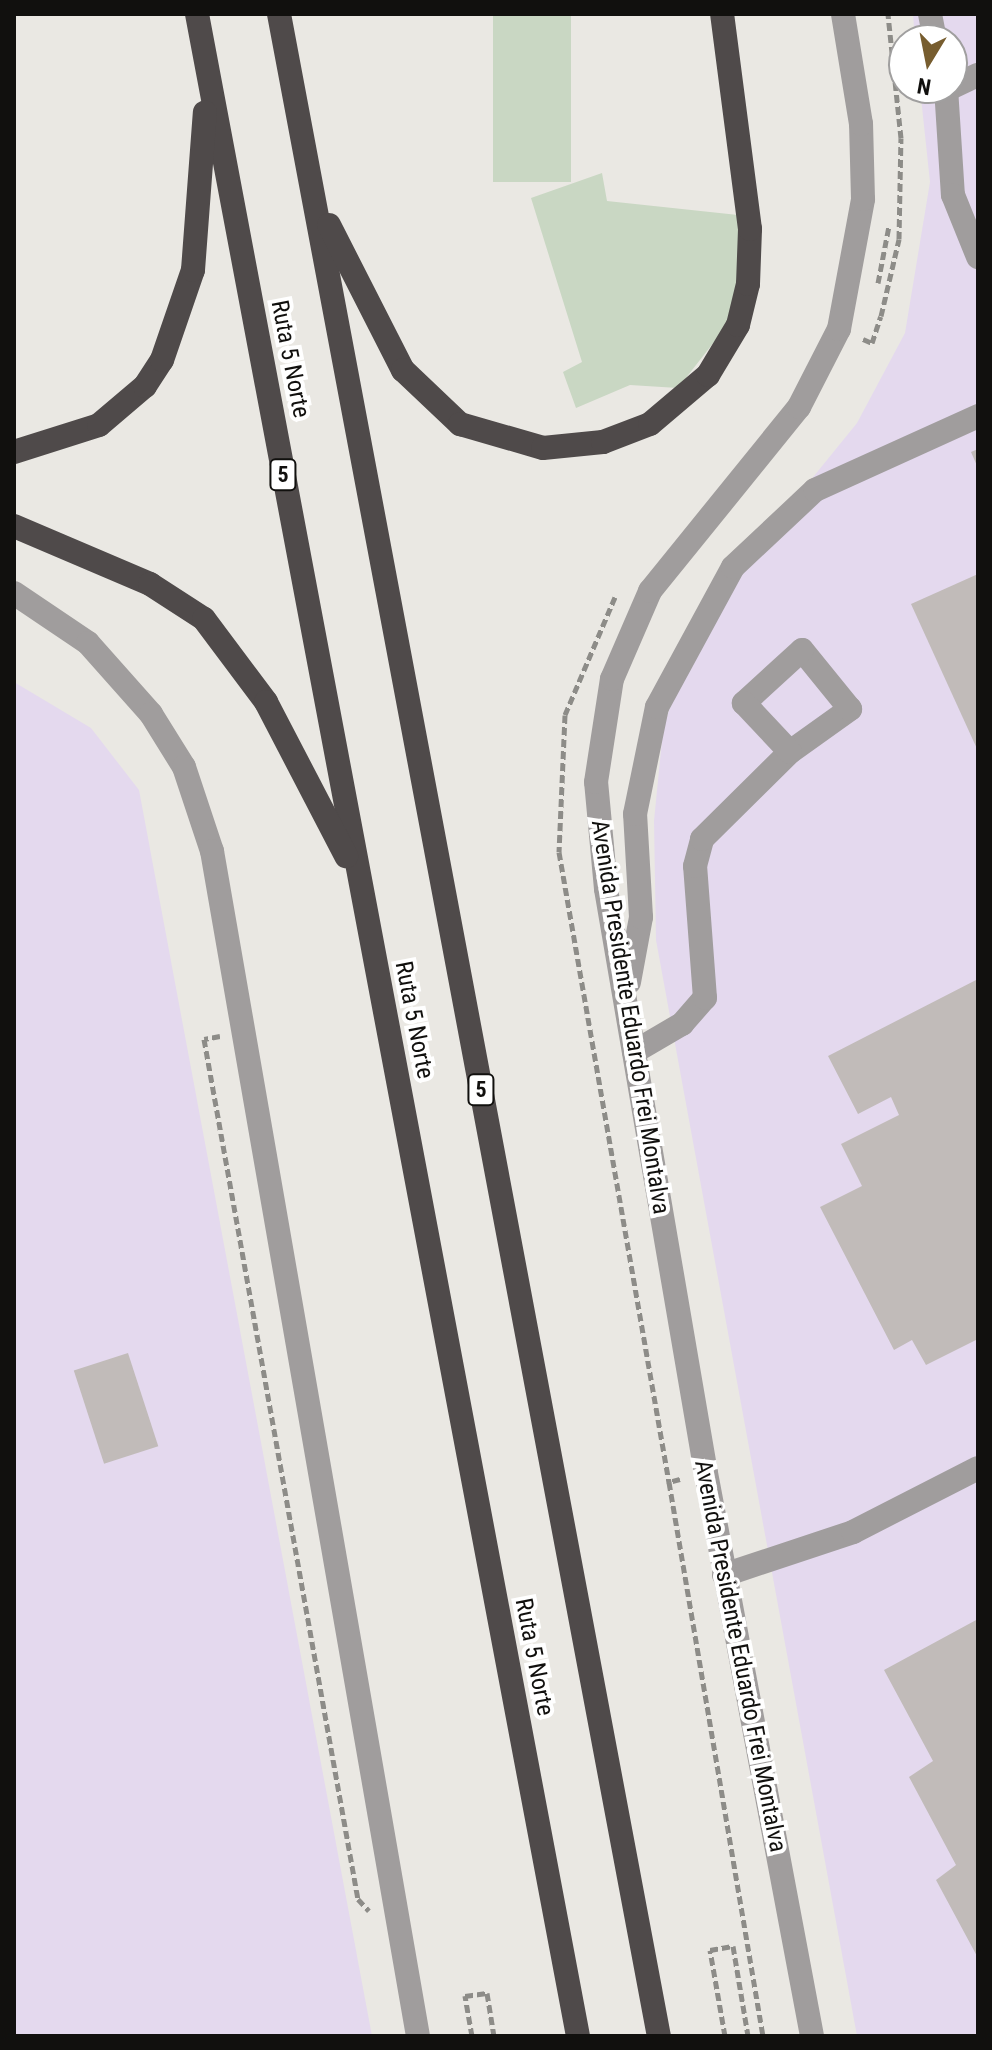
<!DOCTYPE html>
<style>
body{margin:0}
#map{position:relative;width:992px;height:2050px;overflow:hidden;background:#eae8e3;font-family:"Roboto Condensed",sans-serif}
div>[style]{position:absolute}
.industrial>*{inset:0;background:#e4d9ee}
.green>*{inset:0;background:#c9d7c3;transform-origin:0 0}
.building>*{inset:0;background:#c1bbb9;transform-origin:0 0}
.path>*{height:5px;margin-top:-2.5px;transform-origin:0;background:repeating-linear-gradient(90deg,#8d8c88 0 8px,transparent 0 12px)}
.minor>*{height:24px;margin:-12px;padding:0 12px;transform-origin:12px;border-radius:12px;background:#a09d9d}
.highway>*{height:24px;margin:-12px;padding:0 12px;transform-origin:12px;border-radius:12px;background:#4f4a4a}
span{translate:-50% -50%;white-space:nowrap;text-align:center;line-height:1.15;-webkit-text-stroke:8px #fff;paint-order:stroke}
.shield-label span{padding:2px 6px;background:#fff;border:2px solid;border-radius:6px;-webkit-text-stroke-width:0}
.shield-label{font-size:22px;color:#11100e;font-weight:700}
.street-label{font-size:24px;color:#11100e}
.frame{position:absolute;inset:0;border:16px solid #11100e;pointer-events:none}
.north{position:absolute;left:888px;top:24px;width:80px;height:80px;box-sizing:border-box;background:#fff;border:2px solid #a09f9f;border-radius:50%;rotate:190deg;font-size:22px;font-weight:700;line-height:32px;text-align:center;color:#11100e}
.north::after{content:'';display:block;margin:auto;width:28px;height:36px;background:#775d2f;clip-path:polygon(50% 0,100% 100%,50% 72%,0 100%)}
</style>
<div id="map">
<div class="industrial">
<div style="clip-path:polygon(913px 14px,978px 14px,978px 2036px,857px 2036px,656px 940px,654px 821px,663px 730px,682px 667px,771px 529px,857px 423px,905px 333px,930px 182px,920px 88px,952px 88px,952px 40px,915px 40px)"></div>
<div style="clip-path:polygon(14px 682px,91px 728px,139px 790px,372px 2036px,14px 2036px)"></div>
</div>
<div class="green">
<div style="left:493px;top:14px;width:78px;height:168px"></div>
<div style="clip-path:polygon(602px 173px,607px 201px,738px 215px,739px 279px,725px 328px,678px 388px,630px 385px,576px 408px,563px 372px,582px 362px,531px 198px)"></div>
</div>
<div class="building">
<div style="clip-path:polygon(978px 449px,978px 468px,971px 452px)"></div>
<div style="clip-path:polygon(978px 574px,978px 751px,911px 604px)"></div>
<div style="clip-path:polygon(978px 979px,978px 1339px,926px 1365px,912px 1340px,894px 1350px,820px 1207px,862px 1186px,841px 1144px,899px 1115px,891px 1097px,858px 1114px,828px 1056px)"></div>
<div style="left:128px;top:1353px;width:98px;height:57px;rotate:72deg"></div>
<div style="clip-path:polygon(978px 1619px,978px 1958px,936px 1880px,956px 1865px,909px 1777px,933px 1761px,884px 1670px)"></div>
</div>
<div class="path">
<div style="left:878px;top:283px;width:58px;rotate:-79.1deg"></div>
<div style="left:863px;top:339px;width:10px;rotate:24deg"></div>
<div style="left:872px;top:343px;width:28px;rotate:-72deg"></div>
<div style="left:881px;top:316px;width:79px;rotate:-76.8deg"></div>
<div style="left:899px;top:239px;width:101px;rotate:-88.9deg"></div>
<div style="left:901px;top:138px;width:125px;rotate:-96deg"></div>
<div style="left:615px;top:597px;width:128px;rotate:113deg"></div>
<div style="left:565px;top:715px;width:137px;rotate:92.5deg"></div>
<div style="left:559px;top:852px;width:640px;rotate:80.1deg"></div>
<div style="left:220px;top:1036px;width:16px;rotate:169deg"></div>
<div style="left:204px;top:1039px;width:874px;rotate:79.85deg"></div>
<div style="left:358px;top:1899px;width:16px;rotate:47deg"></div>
<div style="left:680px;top:1479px;width:11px;rotate:165deg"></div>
<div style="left:669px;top:1482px;width:562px;rotate:80.37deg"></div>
<div style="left:472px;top:2036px;width:41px;rotate:-99.9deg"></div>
<div style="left:465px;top:1996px;width:22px;rotate:-8deg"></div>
<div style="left:487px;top:1993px;width:44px;rotate:80.8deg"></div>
<div style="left:725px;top:2036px;width:87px;rotate:-99.9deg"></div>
<div style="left:710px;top:1950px;width:23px;rotate:-10deg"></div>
<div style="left:733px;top:1946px;width:91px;rotate:80.5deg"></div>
</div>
<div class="minor">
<div style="left:930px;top:14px;width:26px;rotate:79deg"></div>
<div style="left:952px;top:87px;width:29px;rotate:-25deg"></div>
<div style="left:946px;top:88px;width:107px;rotate:86.3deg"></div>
<div style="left:953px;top:195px;width:67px;rotate:68deg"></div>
<div style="left:14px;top:593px;width:89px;rotate:34deg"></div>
<div style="left:88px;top:643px;width:95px;rotate:48.4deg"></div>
<div style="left:151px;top:714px;width:62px;rotate:58.1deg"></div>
<div style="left:184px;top:767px;width:89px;rotate:71.6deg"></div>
<div style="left:212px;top:851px;width:1203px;rotate:80.14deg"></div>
<div style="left:629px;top:982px;width:66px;rotate:-79.5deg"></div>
<div style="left:641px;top:917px;width:103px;rotate:-93.3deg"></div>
<div style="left:635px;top:814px;width:109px;rotate:-78.4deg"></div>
<div style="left:657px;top:707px;width:159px;rotate:-61.5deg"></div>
<div style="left:733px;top:567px;width:112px;rotate:-43.2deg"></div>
<div style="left:815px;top:490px;width:179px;rotate:-24.4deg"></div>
<div style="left:634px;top:1052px;width:56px;rotate:-30.3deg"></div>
<div style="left:682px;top:1024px;width:35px;rotate:-49deg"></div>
<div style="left:705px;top:998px;width:132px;rotate:-94.3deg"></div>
<div style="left:695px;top:866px;width:28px;rotate:-75deg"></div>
<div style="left:702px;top:839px;width:124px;rotate:-44.7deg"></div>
<div style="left:790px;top:752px;width:74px;rotate:-35.6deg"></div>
<div style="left:850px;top:709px;width:76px;rotate:-129.1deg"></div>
<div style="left:802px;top:650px;width:79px;rotate:137.6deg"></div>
<div style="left:744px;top:703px;width:67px;rotate:46.8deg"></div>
<div style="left:724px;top:1575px;width:136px;rotate:-18.4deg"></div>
<div style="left:853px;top:1532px;width:140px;rotate:-27.1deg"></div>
<div style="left:812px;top:2036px;width:573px;rotate:-100.66deg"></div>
<div style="left:706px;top:1473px;width:592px;rotate:-99.72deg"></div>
<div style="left:606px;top:889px;width:107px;rotate:-95.3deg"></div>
<div style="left:596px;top:782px;width:104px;rotate:-81.2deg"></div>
<div style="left:612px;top:679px;width:96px;rotate:-66.6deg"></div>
<div style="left:650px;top:591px;width:237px;rotate:-51deg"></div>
<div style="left:799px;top:407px;width:88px;rotate:-62.9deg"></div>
<div style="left:839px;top:329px;width:132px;rotate:-79.5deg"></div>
<div style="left:863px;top:199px;width:75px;rotate:-91.5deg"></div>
<div style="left:861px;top:124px;width:111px;rotate:-99.3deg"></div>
</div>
<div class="highway">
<div style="left:197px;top:14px;width:2058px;rotate:79.33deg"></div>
<div style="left:279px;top:14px;width:2057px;rotate:79.36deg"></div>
<div style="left:329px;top:225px;width:163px;rotate:63deg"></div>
<div style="left:403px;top:370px;width:79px;rotate:43.5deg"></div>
<div style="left:460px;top:424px;width:86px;rotate:16.1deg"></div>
<div style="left:543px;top:448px;width:60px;rotate:-5.7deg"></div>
<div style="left:603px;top:442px;width:50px;rotate:-21deg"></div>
<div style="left:650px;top:424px;width:76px;rotate:-40.2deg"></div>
<div style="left:708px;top:375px;width:58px;rotate:-59deg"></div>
<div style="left:738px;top:325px;width:42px;rotate:-76.3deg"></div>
<div style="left:748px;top:284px;width:55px;rotate:-87.9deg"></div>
<div style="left:750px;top:229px;width:217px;rotate:-97.4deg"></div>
<div style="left:14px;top:452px;width:89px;rotate:-17.6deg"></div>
<div style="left:99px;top:425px;width:60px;rotate:-40.3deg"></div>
<div style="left:145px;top:386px;width:31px;rotate:-57deg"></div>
<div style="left:162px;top:360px;width:95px;rotate:-71deg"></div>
<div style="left:193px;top:270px;width:158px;rotate:-85.7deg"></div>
<div style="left:14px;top:526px;width:148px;rotate:23.1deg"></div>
<div style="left:150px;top:584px;width:64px;rotate:32.9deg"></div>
<div style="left:204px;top:619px;width:104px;rotate:53.2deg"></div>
<div style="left:266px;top:702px;width:174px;rotate:62.5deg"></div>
</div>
<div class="shield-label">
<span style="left:283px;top:475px">5</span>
<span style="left:481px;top:1090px">5</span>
</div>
<div class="street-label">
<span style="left:290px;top:359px;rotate:79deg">Ruta 5 Norte</span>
<span style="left:630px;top:1017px;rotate:81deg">Avenida Presidente Eduardo Frei Montalva</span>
<span style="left:414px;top:1020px;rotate:79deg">Ruta 5 Norte</span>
<span style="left:740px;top:1656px;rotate:79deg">Avenida Presidente Eduardo Frei Montalva</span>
<span style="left:534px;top:1657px;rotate:79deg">Ruta 5 Norte</span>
</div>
<div class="frame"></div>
<div class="north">N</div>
</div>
